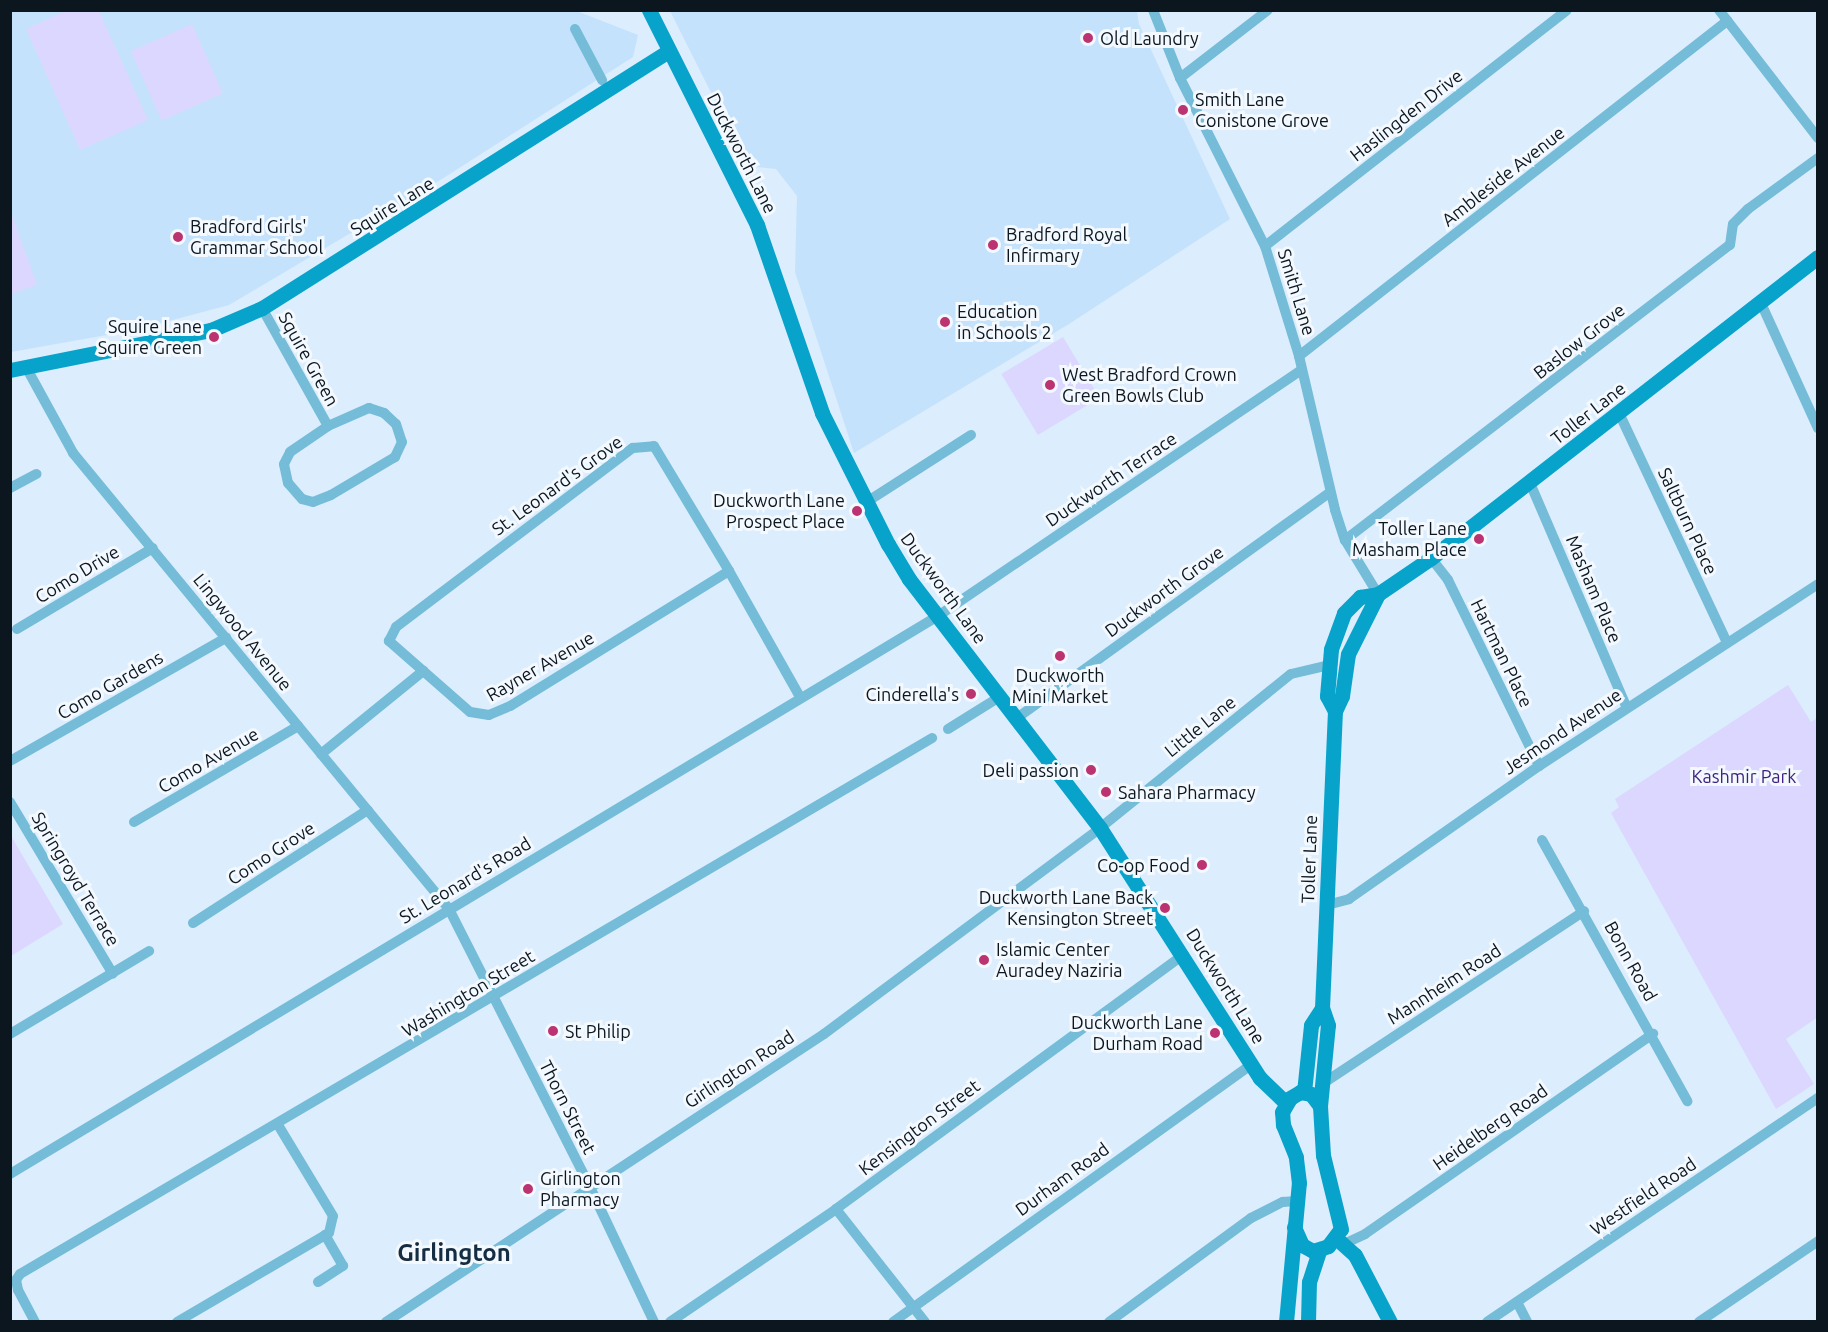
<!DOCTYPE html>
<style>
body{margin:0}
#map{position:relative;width:1828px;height:1332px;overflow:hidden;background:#dcedfd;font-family:Ubuntu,sans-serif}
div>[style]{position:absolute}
.built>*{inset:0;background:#c5e2fc}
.green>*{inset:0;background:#dcd7fe;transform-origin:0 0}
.street>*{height:10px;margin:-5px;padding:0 5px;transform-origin:5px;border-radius:5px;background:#74bcd7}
.secondary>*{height:15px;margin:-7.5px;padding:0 7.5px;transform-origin:7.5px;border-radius:7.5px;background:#08a3cb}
.dots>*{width:16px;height:16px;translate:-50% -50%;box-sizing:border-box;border:3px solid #f3f9fe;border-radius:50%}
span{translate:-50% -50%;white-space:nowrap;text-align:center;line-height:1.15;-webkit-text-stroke:6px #f3f9fe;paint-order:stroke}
.poi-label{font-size:18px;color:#0b161f}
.left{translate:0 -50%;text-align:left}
.right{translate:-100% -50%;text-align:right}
.street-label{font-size:18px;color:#0b161f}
.park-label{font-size:18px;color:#3d1f80}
.district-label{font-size:24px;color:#152d42;font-weight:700}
.frame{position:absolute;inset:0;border:12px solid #0b161f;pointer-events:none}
</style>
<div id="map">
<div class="built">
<div style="clip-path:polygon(574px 10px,638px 35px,633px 57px,442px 179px,229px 305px,135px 330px,11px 352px,11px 11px)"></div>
<div style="clip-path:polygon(670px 11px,1137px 11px,1139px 24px,1230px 219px,1069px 324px,854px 453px,795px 272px,797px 196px,776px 169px,748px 166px)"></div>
</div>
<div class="green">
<div style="clip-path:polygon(68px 10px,99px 11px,148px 120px,80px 150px,26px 29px)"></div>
<div style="left:192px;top:24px;width:76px;height:67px;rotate:66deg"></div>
<div style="clip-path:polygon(11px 212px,37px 285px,11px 294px,10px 294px)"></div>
<div style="left:1063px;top:337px;width:71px;height:72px;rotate:59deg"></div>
<div style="clip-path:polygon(1788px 685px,1811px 722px,1817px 718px,1818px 1017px,1786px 1039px,1814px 1084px,1776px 1109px,1611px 813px,1619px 807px,1615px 799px)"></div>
<div style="clip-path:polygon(11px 836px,63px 924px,11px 956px,10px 956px)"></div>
</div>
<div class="street">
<div style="left:1153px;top:10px;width:73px;rotate:68.3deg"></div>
<div style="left:1180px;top:78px;width:188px;rotate:63.2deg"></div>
<div style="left:1265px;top:246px;width:115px;rotate:72.8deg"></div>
<div style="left:1299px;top:356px;width:158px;rotate:76.8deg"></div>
<div style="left:1335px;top:510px;width:32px;rotate:72deg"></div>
<div style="left:1345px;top:540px;width:63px;rotate:58.6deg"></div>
<div style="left:1719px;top:10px;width:162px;rotate:52.3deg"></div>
<div style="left:575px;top:29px;width:58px;rotate:62.1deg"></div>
<div style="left:1180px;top:78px;width:111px;rotate:-37.7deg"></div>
<div style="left:1265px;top:246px;width:383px;rotate:-38deg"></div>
<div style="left:1760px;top:301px;width:140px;rotate:65.5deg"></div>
<div style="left:262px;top:308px;width:135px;rotate:60.8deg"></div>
<div style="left:328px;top:426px;width:45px;rotate:-23.7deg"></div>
<div style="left:369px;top:408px;width:16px;rotate:18deg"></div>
<div style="left:384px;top:413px;width:16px;rotate:43deg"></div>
<div style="left:396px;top:424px;width:19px;rotate:72deg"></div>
<div style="left:402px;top:442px;width:17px;rotate:115deg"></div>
<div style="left:395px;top:457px;width:74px;rotate:149.3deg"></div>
<div style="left:331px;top:495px;width:19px;rotate:159deg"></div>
<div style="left:313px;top:502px;width:11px;rotate:-165deg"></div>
<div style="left:302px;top:499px;width:21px;rotate:-131deg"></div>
<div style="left:288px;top:483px;width:19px;rotate:-102deg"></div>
<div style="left:284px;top:464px;width:13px;rotate:-63deg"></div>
<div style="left:290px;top:452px;width:46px;rotate:-34.4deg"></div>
<div style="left:1299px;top:356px;width:544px;rotate:-38.05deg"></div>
<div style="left:26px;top:367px;width:98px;rotate:61.3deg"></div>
<div style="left:73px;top:453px;width:591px;rotate:50.49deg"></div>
<div style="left:449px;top:909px;width:309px;rotate:63.1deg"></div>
<div style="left:589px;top:1185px;width:152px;rotate:64.6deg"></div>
<div style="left:1619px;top:413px;width:254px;rotate:64.8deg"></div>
<div style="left:1530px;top:483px;width:245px;rotate:66.7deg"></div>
<div style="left:10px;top:488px;width:30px;rotate:-28deg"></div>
<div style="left:865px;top:503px;width:126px;rotate:-32.7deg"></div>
<div style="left:1345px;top:540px;width:485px;rotate:-37.5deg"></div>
<div style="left:1730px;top:245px;width:21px;rotate:-82deg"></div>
<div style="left:1733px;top:224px;width:21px;rotate:-45deg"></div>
<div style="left:1748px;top:209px;width:87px;rotate:-36.1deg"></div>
<div style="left:1431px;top:558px;width:28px;rotate:52deg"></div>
<div style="left:1448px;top:580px;width:207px;rotate:63.9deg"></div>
<div style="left:729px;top:571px;width:257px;rotate:148.3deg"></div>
<div style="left:510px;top:706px;width:23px;rotate:157deg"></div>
<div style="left:489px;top:715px;width:19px;rotate:-171deg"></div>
<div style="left:470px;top:712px;width:108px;rotate:-138.8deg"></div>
<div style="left:389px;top:641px;width:16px;rotate:-63deg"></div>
<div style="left:396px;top:627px;width:297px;rotate:-37.1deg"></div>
<div style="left:633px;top:448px;width:21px;rotate:-5deg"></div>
<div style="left:654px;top:446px;width:146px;rotate:59deg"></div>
<div style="left:729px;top:571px;width:145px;rotate:60.6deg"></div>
<div style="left:17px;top:629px;width:158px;rotate:-30.8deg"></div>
<div style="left:1017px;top:718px;width:386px;rotate:-35.8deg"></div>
<div style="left:948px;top:729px;width:62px;rotate:-31.9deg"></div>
<div style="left:321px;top:754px;width:132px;rotate:-39.1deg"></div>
<div style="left:10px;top:761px;width:249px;rotate:-29.7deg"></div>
<div style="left:10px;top:802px;width:200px;rotate:59.1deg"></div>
<div style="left:134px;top:822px;width:190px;rotate:-30.3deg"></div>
<div style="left:1542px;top:840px;width:299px;rotate:60.9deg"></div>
<div style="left:1327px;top:905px;width:23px;rotate:-15deg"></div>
<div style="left:1349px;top:899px;width:232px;rotate:-35deg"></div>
<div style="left:1539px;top:766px;width:333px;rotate:-33.1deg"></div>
<div style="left:193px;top:923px;width:208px;rotate:-32.9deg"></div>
<div style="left:10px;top:1034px;width:162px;rotate:-30.8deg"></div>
<div style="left:1322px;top:1084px;width:314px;rotate:-33.4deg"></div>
<div style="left:10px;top:1174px;width:1083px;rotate:-31.02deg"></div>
<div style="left:938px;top:616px;width:439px;rotate:-34.1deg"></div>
<div style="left:836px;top:1209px;width:144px;rotate:51.8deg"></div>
<div style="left:1344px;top:1244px;width:23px;rotate:-25deg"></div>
<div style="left:1365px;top:1234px;width:351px;rotate:-34.8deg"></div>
<div style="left:318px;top:1282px;width:30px;rotate:-33deg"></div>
<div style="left:343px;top:1266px;width:36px;rotate:-120deg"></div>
<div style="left:1517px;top:1302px;width:22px;rotate:63deg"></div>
<div style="left:35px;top:1322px;width:36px;rotate:-118deg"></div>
<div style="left:18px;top:1290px;width:10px;rotate:-101deg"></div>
<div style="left:16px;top:1280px;width:7px;rotate:-56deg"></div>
<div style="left:20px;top:1274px;width:1058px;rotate:-30.44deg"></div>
<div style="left:177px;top:1322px;width:176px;rotate:-30.4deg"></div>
<div style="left:329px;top:1233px;width:17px;rotate:-77deg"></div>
<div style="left:333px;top:1216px;width:106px;rotate:-121.1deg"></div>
<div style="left:386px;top:1322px;width:524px;rotate:-33.33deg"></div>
<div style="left:824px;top:1034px;width:344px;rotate:-36.7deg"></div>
<div style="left:1100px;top:828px;width:245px;rotate:-38.9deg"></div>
<div style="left:1291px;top:674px;width:39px;rotate:-13deg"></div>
<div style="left:670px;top:1322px;width:201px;rotate:-34.2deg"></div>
<div style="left:836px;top:1209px;width:431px;rotate:-36.2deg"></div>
<div style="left:893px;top:1322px;width:442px;rotate:-35.7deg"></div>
<div style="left:1109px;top:1322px;width:176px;rotate:-36.2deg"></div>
<div style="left:1251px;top:1218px;width:36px;rotate:-27deg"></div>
<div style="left:1283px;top:1202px;width:13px;rotate:-4deg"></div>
<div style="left:1487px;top:1322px;width:400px;rotate:-34.1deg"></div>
<div style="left:1699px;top:1322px;width:144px;rotate:-34.2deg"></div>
</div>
<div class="secondary">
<div style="left:649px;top:10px;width:241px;rotate:63.3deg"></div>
<div style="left:757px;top:225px;width:199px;rotate:70.9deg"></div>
<div style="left:822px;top:413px;width:147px;rotate:63.3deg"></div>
<div style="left:888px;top:544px;width:41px;rotate:59deg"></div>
<div style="left:909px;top:579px;width:314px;rotate:52.5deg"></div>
<div style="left:1100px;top:828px;width:297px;rotate:57.4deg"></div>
<div style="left:1260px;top:1078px;width:36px;rotate:44deg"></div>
<div style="left:10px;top:370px;width:205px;rotate:-11.3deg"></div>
<div style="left:211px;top:330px;width:56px;rotate:-23.3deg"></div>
<div style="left:262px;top:308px;width:481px;rotate:-32.3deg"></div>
<div style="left:1335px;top:711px;width:17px;rotate:-118deg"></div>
<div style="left:1327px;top:696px;width:47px;rotate:-85.1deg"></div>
<div style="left:1331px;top:649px;width:38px;rotate:-70deg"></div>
<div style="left:1344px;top:613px;width:23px;rotate:-45deg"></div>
<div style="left:1360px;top:597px;width:18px;rotate:-9deg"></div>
<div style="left:1378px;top:594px;width:64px;rotate:-34.2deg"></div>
<div style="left:1431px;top:558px;width:490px;rotate:-37.9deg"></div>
<div style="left:1304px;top:1092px;width:67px;rotate:-84deg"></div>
<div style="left:1311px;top:1025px;width:20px;rotate:-57deg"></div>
<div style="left:1294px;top:1227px;width:20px;rotate:66deg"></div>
<div style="left:1302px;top:1245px;width:13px;rotate:29deg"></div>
<div style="left:1313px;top:1251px;width:16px;rotate:-18deg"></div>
<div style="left:1328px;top:1246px;width:21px;rotate:-53deg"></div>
<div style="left:1341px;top:1229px;width:76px;rotate:-103.7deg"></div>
<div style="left:1323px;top:1155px;width:49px;rotate:-93.5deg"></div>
<div style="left:1320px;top:1106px;width:81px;rotate:-84.4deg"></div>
<div style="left:1328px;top:1025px;width:18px;rotate:-109deg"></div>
<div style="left:1322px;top:1008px;width:297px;rotate:-87.5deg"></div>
<div style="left:1335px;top:711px;width:17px;rotate:-65deg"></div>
<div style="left:1342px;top:696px;width:42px;rotate:-81.9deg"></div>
<div style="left:1348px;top:654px;width:67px;rotate:-63.4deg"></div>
<div style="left:1336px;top:1238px;width:25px;rotate:42deg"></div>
<div style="left:1355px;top:1255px;width:76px;rotate:62.4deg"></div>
<div style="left:1286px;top:1322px;width:140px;rotate:-84.7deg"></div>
<div style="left:1299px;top:1183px;width:26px;rotate:-97deg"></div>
<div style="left:1296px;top:1157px;width:35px;rotate:-112deg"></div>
<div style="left:1283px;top:1125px;width:13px;rotate:-94deg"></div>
<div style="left:1282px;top:1112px;width:16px;rotate:-60deg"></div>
<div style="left:1290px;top:1098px;width:12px;rotate:-31deg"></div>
<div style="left:1300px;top:1092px;width:11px;rotate:10deg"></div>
<div style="left:1311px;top:1094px;width:15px;rotate:53deg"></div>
<div style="left:1308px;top:1322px;width:40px;rotate:-88.6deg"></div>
<div style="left:1309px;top:1282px;width:33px;rotate:-72deg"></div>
</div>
<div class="dots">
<div style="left:1088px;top:38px;background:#bb3371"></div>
<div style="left:1183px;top:110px;background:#bb3371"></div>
<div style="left:178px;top:237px;background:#bb3371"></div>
<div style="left:993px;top:245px;background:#bb3371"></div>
<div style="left:945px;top:322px;background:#bb3371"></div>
<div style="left:214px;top:337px;background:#bb3371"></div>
<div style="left:1050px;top:385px;background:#bb3371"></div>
<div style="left:857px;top:511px;background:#bb3371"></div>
<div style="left:1479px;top:539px;background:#bb3371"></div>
<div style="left:1060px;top:656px;background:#bb3371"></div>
<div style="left:971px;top:694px;background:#bb3371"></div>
<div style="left:1091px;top:770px;background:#bb3371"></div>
<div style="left:1106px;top:792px;background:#bb3371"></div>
<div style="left:1202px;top:865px;background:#bb3371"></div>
<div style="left:1165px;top:908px;background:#bb3371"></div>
<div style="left:984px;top:960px;background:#bb3371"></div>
<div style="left:553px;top:1031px;background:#bb3371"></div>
<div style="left:1215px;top:1033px;background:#bb3371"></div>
<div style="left:528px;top:1189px;background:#bb3371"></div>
</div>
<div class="poi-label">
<span class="left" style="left:1100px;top:38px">Old Laundry</span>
<span class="left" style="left:1195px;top:110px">Smith Lane<br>Conistone Grove</span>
<span class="left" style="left:190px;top:237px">Bradford Girls'<br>Grammar School</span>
<span class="left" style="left:1006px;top:245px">Bradford Royal<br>Infirmary</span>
<span class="left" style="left:957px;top:322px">Education<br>in Schools 2</span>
<span class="right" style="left:202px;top:337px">Squire Lane<br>Squire Green</span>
<span class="left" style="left:1062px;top:385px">West Bradford Crown<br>Green Bowls Club</span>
<span class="right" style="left:845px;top:511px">Duckworth Lane<br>Prospect Place</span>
<span class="right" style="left:1467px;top:539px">Toller Lane<br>Masham Place</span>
<span style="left:1060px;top:686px">Duckworth<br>Mini Market</span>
<span class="right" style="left:959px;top:694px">Cinderella's</span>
<span class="right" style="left:1079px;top:770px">Deli passion</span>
<span class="left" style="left:1118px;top:792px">Sahara Pharmacy</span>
<span class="right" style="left:1190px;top:865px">Co-op Food</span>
<span class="right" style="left:1153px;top:908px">Duckworth Lane Back<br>Kensington Street</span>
<span class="left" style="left:996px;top:960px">Islamic Center<br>Auradey Naziria</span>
<span class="right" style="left:1203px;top:1033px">Duckworth Lane<br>Durham Road</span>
<span class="left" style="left:565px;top:1031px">St Philip</span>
<span class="left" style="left:540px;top:1189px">Girlington<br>Pharmacy</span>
</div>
<div class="street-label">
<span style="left:1406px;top:115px;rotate:-38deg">Haslingden Drive</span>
<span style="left:742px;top:153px;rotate:63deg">Duckworth Lane</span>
<span style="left:1503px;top:176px;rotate:-38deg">Ambleside Avenue</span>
<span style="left:392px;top:206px;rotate:-32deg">Squire Lane</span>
<span style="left:1297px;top:292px;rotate:73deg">Smith Lane</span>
<span style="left:1579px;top:341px;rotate:-38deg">Baslow Grove</span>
<span style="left:309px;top:359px;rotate:61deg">Squire Green</span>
<span style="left:1588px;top:413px;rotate:-38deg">Toller Lane</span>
<span style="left:1111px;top:479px;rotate:-34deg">Duckworth Terrace</span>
<span style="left:557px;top:485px;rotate:-36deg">St. Leonard's Grove</span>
<span style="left:1688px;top:521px;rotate:65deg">Saltburn Place</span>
<span style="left:77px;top:574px;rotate:-31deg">Como Drive</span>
<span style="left:944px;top:588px;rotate:54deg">Duckworth Lane</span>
<span style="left:1594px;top:589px;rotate:67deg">Masham Place</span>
<span style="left:1164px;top:591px;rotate:-36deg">Duckworth Grove</span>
<span style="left:243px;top:632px;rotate:51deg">Lingwood Avenue</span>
<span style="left:1502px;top:653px;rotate:64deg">Hartman Place</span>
<span style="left:540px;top:666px;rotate:-30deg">Rayner Avenue</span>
<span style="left:110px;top:685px;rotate:-30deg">Como Gardens</span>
<span style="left:1200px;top:726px;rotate:-39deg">Little Lane</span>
<span style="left:1562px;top:731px;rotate:-34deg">Jesmond Avenue</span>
<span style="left:208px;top:760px;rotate:-30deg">Como Avenue</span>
<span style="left:271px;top:853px;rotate:-33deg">Como Grove</span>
<span style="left:1309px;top:859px;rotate:-88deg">Toller Lane</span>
<span style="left:76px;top:879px;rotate:59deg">Springroyd Terrace</span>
<span style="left:465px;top:880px;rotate:-31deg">St. Leonard's Road</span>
<span style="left:1631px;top:961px;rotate:61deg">Bonn Road</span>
<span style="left:1444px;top:984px;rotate:-33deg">Mannheim Road</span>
<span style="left:1226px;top:986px;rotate:58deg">Duckworth Lane</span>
<span style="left:468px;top:993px;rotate:-31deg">Washington Street</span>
<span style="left:739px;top:1069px;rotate:-33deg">Girlington Road</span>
<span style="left:568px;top:1107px;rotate:63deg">Thorn Street</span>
<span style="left:919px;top:1127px;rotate:-37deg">Kensington Street</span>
<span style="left:1490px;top:1127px;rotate:-35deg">Heidelberg Road</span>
<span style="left:1062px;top:1179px;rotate:-36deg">Durham Road</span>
<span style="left:1643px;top:1196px;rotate:-34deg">Westfield Road</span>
</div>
<div class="park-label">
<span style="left:1744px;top:776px">Kashmir Park</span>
</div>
<div class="district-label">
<span style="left:454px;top:1253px">Girlington</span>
</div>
<div class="frame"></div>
</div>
